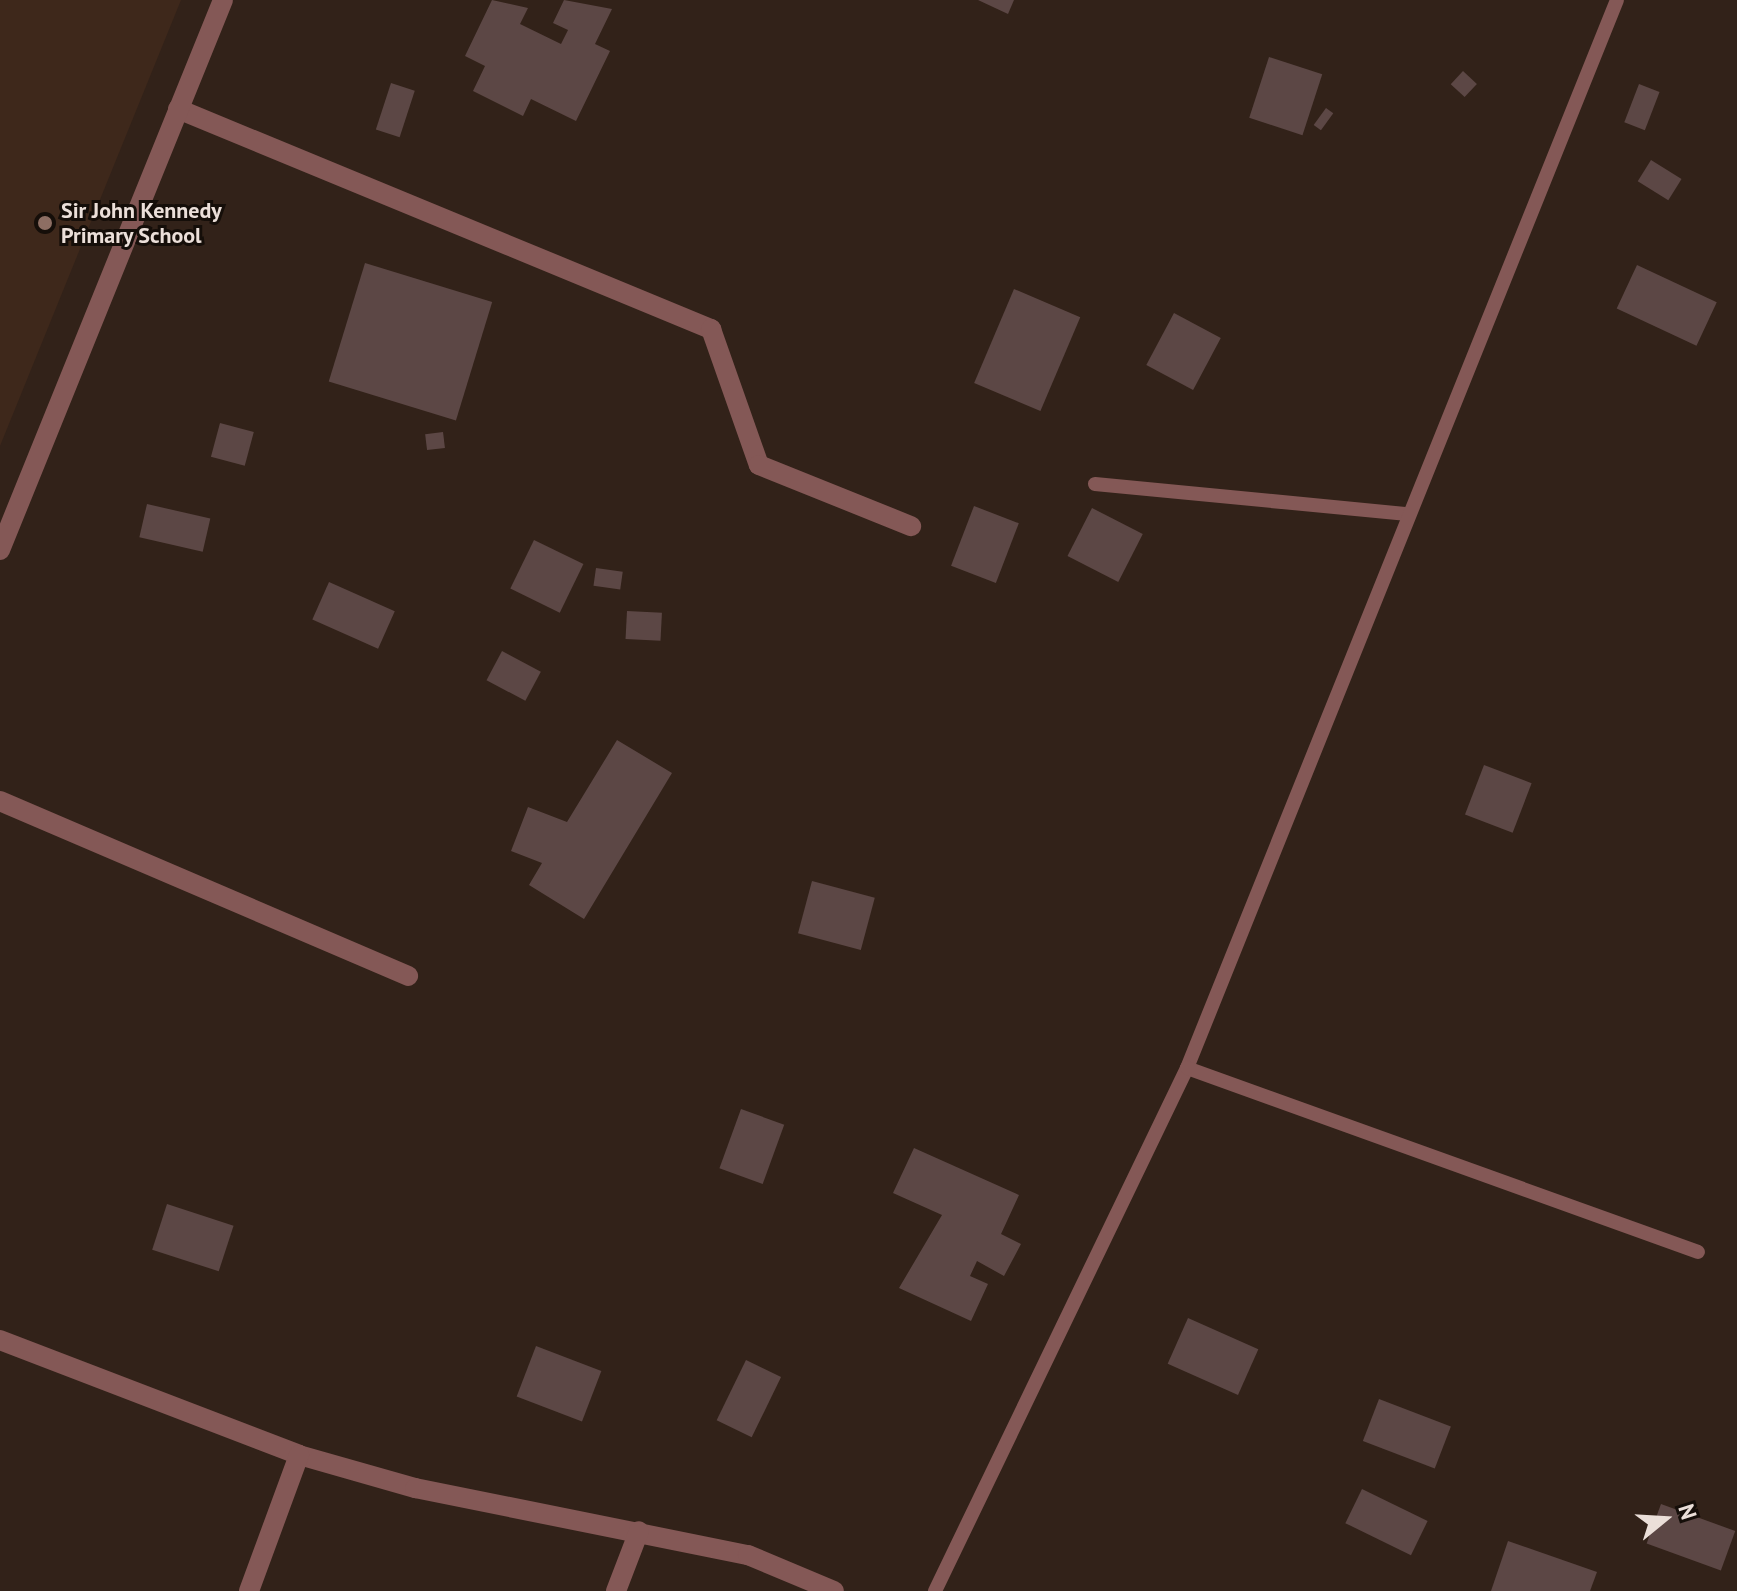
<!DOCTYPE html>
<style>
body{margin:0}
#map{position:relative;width:1737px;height:1591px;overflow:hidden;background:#322219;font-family:"PT Sans",sans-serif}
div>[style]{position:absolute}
.built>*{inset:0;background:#3e281b}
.building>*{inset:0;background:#5c4745;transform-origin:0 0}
.lane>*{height:14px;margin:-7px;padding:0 7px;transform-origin:7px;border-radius:7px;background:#845856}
.street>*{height:20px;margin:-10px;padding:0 10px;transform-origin:10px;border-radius:10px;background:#845856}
.dots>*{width:22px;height:22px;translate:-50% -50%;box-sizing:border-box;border:4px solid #150e09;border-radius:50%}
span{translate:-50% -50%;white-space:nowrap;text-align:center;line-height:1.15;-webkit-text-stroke:6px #150e09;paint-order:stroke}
.poi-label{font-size:22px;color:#ebdfd9;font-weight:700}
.left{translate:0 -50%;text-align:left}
.north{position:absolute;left:1625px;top:1479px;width:80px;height:80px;-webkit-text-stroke:6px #150e09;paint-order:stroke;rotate:72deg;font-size:22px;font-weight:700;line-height:32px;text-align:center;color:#ebdfd9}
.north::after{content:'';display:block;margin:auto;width:28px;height:36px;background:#ebdfd9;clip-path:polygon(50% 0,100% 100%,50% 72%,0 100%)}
</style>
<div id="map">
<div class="built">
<div style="clip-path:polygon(0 0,181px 0,0 446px)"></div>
</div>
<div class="building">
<div style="clip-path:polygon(492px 0,528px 8px,520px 24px,561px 44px,568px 30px,553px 23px,564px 0,612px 9px,595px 44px,610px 51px,576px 121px,531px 99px,523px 116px,473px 91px,485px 66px,465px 56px)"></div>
<div style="clip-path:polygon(978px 0,1014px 0,1008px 14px)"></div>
<div style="left:1269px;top:57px;width:56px;height:64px;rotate:18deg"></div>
<div style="left:1463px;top:71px;width:19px;height:18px;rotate:43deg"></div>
<div style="left:391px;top:83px;width:25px;height:49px;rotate:18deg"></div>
<div style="left:1639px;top:84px;width:22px;height:41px;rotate:21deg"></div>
<div style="left:1326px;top:108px;width:9px;height:21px;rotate:36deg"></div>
<div style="left:1651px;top:160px;width:36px;height:25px;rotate:32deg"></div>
<div style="left:365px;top:263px;width:133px;height:124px;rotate:17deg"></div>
<div style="left:1637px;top:265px;width:88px;height:48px;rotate:25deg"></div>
<div style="left:1014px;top:289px;width:72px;height:102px;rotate:23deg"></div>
<div style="left:1174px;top:313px;width:53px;height:59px;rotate:28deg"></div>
<div style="left:220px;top:423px;width:35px;height:35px;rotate:15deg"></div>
<div style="left:443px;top:432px;width:16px;height:18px;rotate:83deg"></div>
<div style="left:147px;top:504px;width:65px;height:34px;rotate:13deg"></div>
<div style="left:974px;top:506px;width:48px;height:64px;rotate:21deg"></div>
<div style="left:1092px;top:508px;width:57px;height:54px;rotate:27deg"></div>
<div style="left:534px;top:540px;width:55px;height:54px;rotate:26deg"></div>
<div style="left:596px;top:568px;width:27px;height:18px;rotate:8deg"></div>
<div style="left:329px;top:582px;width:72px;height:41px;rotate:24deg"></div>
<div style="left:627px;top:611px;width:35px;height:28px;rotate:3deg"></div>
<div style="left:502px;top:651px;width:44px;height:33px;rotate:28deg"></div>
<div style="clip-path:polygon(617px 740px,672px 773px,584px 919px,529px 885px,542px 863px,511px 851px,528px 807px,567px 822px)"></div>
<div style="left:1484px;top:765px;width:51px;height:53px;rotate:21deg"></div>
<div style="left:812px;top:881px;width:65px;height:54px;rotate:15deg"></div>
<div style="left:741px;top:1109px;width:46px;height:63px;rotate:20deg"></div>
<div style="clip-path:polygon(914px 1148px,1019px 1195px,1001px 1234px,1021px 1244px,1004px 1276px,977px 1261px,970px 1276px,988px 1284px,971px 1321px,899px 1288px,942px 1215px,893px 1193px)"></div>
<div style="left:167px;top:1204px;width:70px;height:48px;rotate:18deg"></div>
<div style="left:1188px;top:1318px;width:77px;height:50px;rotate:24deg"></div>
<div style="left:536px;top:1346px;width:70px;height:54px;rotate:21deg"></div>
<div style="left:746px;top:1360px;width:39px;height:67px;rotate:26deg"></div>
<div style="left:1379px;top:1399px;width:77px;height:45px;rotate:21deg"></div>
<div style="left:1362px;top:1489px;width:73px;height:38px;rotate:26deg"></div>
<div style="left:1661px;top:1504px;width:79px;height:42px;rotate:20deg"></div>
<div style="clip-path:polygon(1508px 1541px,1597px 1572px,1590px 1591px,1491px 1591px)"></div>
</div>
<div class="lane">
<div style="left:1095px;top:484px;width:314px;rotate:5.5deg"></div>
<div style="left:1187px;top:1068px;width:1151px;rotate:-68.07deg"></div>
<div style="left:935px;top:1591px;width:581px;rotate:-64.27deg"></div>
<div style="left:1187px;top:1068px;width:543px;rotate:19.8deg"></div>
</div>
<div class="street">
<div style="left:178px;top:109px;width:577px;rotate:22.43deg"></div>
<div style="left:711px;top:329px;width:144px;rotate:70.6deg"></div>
<div style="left:759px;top:465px;width:164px;rotate:21.9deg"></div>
<div style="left:0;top:550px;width:593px;rotate:-67.93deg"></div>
<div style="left:0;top:801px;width:444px;rotate:23.2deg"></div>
<div style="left:0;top:1340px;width:320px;rotate:21deg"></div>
<div style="left:299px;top:1455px;width:121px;rotate:15.9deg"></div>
<div style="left:415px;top:1488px;width:340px;rotate:11.4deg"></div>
<div style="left:748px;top:1555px;width:93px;rotate:22.7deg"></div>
<div style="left:249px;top:1591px;width:145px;rotate:-69.8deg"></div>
<div style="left:616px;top:1591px;width:64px;rotate:-69deg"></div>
</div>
<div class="dots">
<div style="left:45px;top:223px;background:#8d6e63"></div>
</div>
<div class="poi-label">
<span class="left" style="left:61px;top:223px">Sir John Kennedy<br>Primary School</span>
</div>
<div class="north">N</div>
</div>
